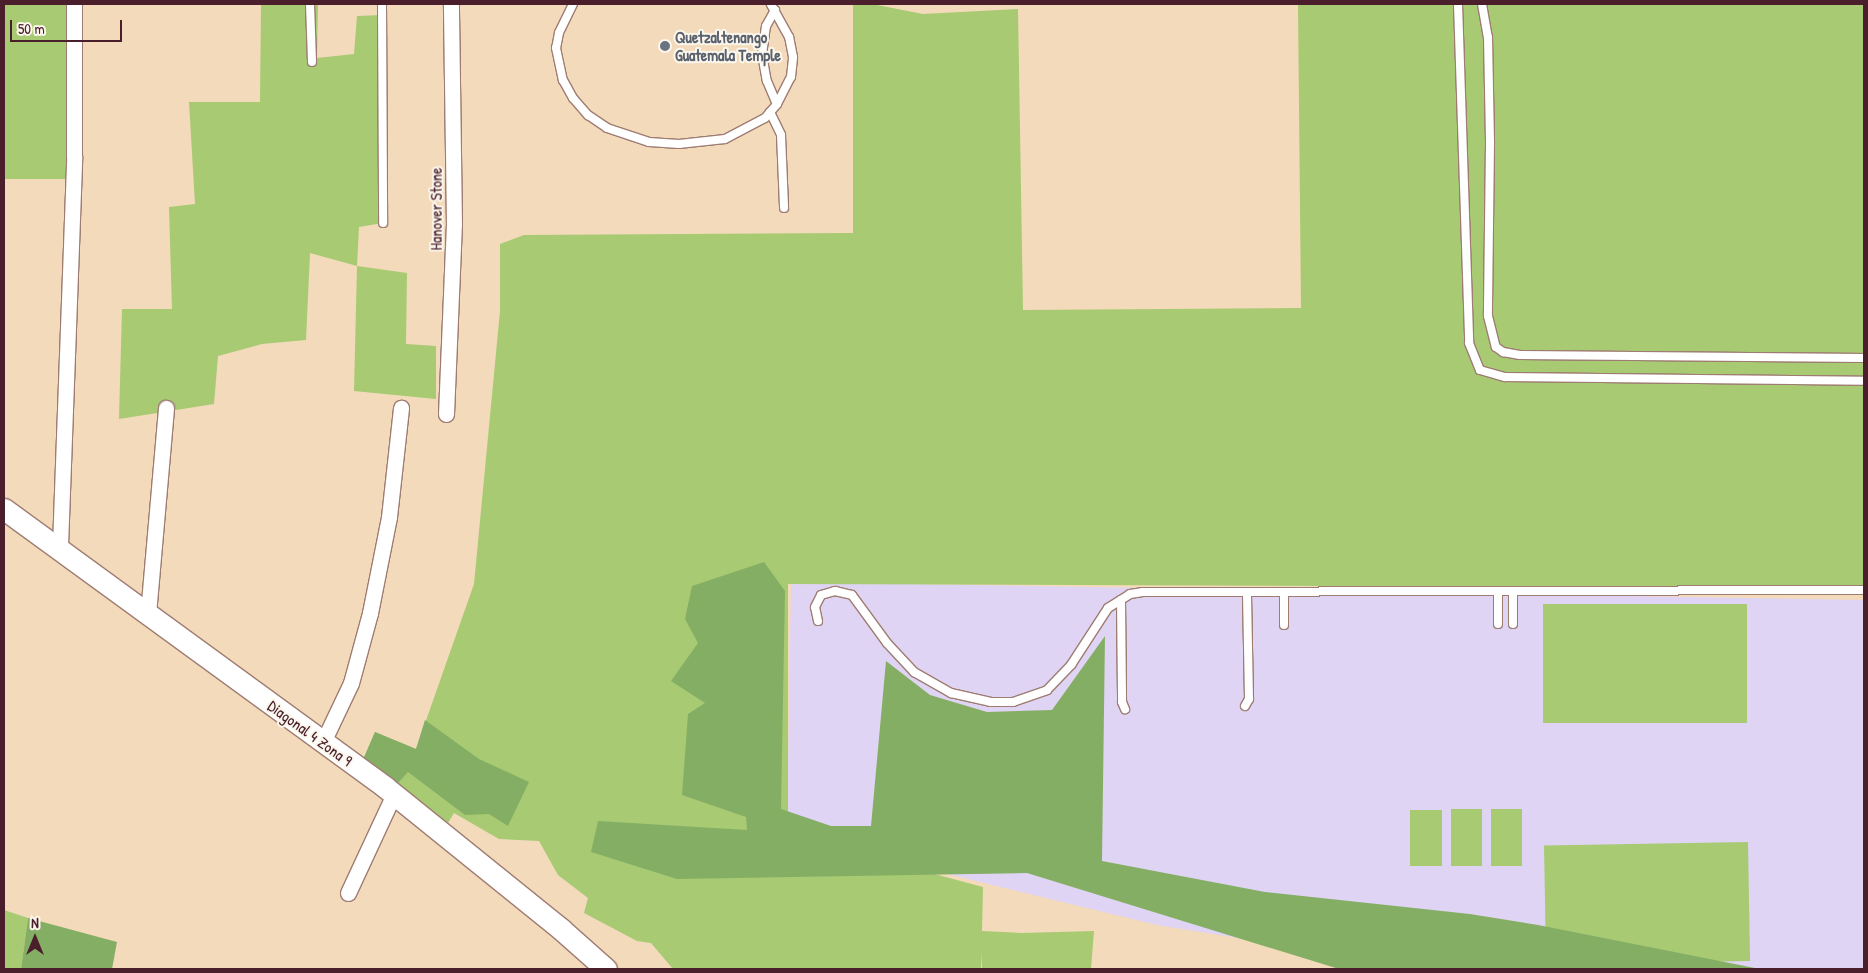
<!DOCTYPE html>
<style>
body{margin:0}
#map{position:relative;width:1868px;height:973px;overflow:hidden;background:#f3daba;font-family:"Patrick Hand",sans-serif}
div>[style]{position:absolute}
.built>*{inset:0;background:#e0d4f4}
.green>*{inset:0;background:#a7ca73;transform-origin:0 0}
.forest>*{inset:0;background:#85ae65}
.roads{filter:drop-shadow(1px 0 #9e7c72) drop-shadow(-1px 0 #9e7c72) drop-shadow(0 1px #9e7c72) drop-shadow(0 -1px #9e7c72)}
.lane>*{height:8px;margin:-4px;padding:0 4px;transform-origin:4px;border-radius:4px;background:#fff}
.street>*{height:15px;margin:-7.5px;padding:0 7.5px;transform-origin:7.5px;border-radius:7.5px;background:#fff}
.secondary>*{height:21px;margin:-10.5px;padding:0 10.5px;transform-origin:10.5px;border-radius:10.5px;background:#fff}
.dots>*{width:14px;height:14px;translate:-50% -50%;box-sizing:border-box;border:2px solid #fbf7ec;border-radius:50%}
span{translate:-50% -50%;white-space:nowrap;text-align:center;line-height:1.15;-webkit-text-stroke:4px #fbf7ec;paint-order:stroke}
.worship-label{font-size:16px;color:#5b616d;font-weight:700}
.left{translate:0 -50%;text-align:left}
.street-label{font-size:16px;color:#4a1f2b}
.frame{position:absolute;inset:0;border:5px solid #4a1f2b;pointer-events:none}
.north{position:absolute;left:10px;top:913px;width:50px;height:50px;-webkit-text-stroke:4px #fbf7ec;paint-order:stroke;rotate:0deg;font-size:14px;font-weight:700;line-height:20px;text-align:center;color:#4a1f2b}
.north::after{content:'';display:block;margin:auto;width:18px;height:22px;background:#4a1f2b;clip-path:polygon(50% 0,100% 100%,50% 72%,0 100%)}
.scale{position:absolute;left:10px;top:20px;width:112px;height:22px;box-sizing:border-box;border:2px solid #4a1f2b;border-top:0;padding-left:6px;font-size:15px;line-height:18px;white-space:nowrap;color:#4a1f2b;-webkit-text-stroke:4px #fbf7ec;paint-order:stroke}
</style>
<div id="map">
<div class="built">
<div style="clip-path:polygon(791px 582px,1864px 600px,1864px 969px,1429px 969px,1157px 925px,787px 835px)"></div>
</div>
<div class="green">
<div style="left:4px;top:4px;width:66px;height:175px"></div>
<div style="clip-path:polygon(261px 4px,318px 4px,317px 58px,354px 54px,357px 16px,382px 15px,383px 223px,359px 227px,357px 266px,407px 273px,406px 344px,436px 346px,436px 399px,354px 391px,357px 266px,310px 253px,306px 340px,262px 344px,218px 356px,214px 404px,119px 419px,122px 309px,172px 309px,169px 207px,195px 204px,189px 102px,260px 102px)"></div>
<div style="clip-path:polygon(853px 4px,872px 4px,923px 14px,1018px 9px,1023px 310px,1301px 308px,1298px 4px,1864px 4px,1864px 588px,788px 584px,788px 835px,983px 887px,982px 931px,1022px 933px,1094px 931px,1091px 969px,982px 969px,982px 952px,981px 969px,673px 969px,651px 943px,637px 941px,584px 913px,588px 898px,558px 875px,539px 841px,499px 839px,454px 813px,445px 828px,362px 762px,375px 732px,416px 749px,474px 584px,500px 311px,500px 244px,524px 235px,853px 233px)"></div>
<div style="left:1747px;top:604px;width:119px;height:204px;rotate:90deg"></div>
<div style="left:1482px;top:809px;width:57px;height:31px;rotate:90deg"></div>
<div style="left:1491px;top:809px;width:31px;height:57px"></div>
<div style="left:1410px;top:810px;width:32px;height:56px"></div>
<div style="left:1748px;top:842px;width:119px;height:204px;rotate:89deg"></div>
<div style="clip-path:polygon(4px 910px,28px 918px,21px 969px,4px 969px)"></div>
</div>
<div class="forest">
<div style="clip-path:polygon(764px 562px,785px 591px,781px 809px,831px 826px,871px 826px,886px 661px,930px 695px,987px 712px,1052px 710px,1105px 636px,1102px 861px,1265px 892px,1470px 914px,1538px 925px,1760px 969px,1339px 969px,1027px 873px,677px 879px,591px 852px,598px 821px,747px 830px,746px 817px,682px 795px,688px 714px,705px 703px,671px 681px,698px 643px,685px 619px,692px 586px)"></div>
<div style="clip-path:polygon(425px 720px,479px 759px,529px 782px,508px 826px,489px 814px,465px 815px,408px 772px,398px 783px,362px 762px,375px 732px,416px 749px)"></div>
<div style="clip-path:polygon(28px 918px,117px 942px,112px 969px,21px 969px)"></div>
</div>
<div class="roads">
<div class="lane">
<div style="left:310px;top:4px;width:58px;rotate:88deg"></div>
<div style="left:382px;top:4px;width:219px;rotate:89.7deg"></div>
<div style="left:573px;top:4px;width:32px;rotate:116deg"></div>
<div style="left:559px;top:33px;width:15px;rotate:101deg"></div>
<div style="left:556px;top:48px;width:33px;rotate:78deg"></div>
<div style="left:563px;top:80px;width:21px;rotate:61deg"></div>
<div style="left:573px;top:98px;width:23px;rotate:49deg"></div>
<div style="left:588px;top:115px;width:23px;rotate:34deg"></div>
<div style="left:607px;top:128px;width:44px;rotate:18.4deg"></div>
<div style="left:649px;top:142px;width:30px;rotate:4deg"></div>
<div style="left:679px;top:144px;width:46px;rotate:-6.2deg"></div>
<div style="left:725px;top:139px;width:45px;rotate:-27.7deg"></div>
<div style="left:765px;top:118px;width:18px;rotate:-49deg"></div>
<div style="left:777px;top:104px;width:30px;rotate:-63deg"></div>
<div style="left:791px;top:77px;width:20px;rotate:-84deg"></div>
<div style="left:793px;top:57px;width:20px;rotate:-101deg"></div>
<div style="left:789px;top:37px;width:38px;rotate:-119deg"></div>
<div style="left:1458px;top:4px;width:339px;rotate:88.1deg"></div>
<div style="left:1469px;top:343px;width:29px;rotate:68deg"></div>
<div style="left:1480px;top:370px;width:26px;rotate:16deg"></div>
<div style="left:1505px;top:377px;width:359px;rotate:0.6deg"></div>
<div style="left:1482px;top:4px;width:34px;rotate:80deg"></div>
<div style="left:1488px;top:37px;width:106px;rotate:88.9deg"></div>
<div style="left:1490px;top:143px;width:173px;rotate:90.7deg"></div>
<div style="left:1488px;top:316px;width:32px;rotate:76deg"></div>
<div style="left:1496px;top:347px;width:9px;rotate:36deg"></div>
<div style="left:1503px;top:352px;width:17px;rotate:10deg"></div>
<div style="left:1520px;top:355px;width:344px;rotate:0.5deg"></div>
<div style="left:775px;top:10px;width:18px;rotate:119deg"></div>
<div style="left:766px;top:26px;width:28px;rotate:98deg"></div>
<div style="left:762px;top:54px;width:27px;rotate:80deg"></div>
<div style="left:767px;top:81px;width:25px;rotate:67deg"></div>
<div style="left:770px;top:112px;width:25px;rotate:64deg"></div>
<div style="left:781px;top:135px;width:73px;rotate:87.6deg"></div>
<div style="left:1498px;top:593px;width:31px;rotate:90deg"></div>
<div style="left:1513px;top:593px;width:31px;rotate:90deg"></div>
<div style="left:1121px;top:600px;width:102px;rotate:89.4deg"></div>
<div style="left:1122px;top:702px;width:8px;rotate:67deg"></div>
<div style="left:818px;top:621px;width:14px;rotate:-102deg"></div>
<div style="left:815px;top:607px;width:13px;rotate:-63deg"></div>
<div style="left:821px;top:595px;width:15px;rotate:-16deg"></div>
<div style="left:835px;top:591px;width:17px;rotate:13deg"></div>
<div style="left:852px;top:595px;width:59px;rotate:53.9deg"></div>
<div style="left:887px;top:643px;width:40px;rotate:47deg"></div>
<div style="left:914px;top:672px;width:43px;rotate:29.6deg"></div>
<div style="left:951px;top:693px;width:41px;rotate:12.7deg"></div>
<div style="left:991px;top:702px;width:22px"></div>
<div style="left:1013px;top:702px;width:36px;rotate:-19deg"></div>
<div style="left:1047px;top:690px;width:35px;rotate:-46deg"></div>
<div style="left:1071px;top:665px;width:68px;rotate:-57deg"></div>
<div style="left:1108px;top:608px;width:26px;rotate:-32deg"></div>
<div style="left:1130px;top:594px;width:13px;rotate:-9deg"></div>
<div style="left:1143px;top:592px;width:721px;rotate:-0.16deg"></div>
<div style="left:1284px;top:625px;width:31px;rotate:-90deg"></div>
<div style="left:1245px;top:706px;width:8px;rotate:-60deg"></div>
<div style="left:1249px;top:699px;width:106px;rotate:-91.1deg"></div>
</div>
<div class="street">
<div style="left:446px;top:414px;width:189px;rotate:-87.6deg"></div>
<div style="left:454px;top:225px;width:221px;rotate:-90.8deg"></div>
<div style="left:60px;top:546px;width:390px;rotate:-87.9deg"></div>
<div style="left:74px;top:156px;width:152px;rotate:-90deg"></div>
<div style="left:148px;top:614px;width:207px;rotate:-85deg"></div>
<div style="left:323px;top:742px;width:65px;rotate:-64.6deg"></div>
<div style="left:351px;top:683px;width:73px;rotate:-74.8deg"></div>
<div style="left:370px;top:613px;width:98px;rotate:-78.8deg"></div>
<div style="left:389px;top:517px;width:110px;rotate:-83.7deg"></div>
<div style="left:348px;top:893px;width:109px;rotate:-65.1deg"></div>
</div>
<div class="secondary">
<div style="left:4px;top:509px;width:472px;rotate:36.1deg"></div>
<div style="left:385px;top:787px;width:226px;rotate:38.9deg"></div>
<div style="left:561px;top:929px;width:60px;rotate:41.6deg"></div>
</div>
</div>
<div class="dots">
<div style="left:665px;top:46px;background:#6b7280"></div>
</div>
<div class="worship-label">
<span class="left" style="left:675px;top:46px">Quetzaltenango<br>Guatemala Temple</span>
</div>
<div class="street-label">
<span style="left:436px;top:209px;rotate:-90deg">Hanover Stone</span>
<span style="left:310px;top:733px;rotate:36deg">Diagonal 4 Zona 9</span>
</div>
<div class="frame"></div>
<div class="north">N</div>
<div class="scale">50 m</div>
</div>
